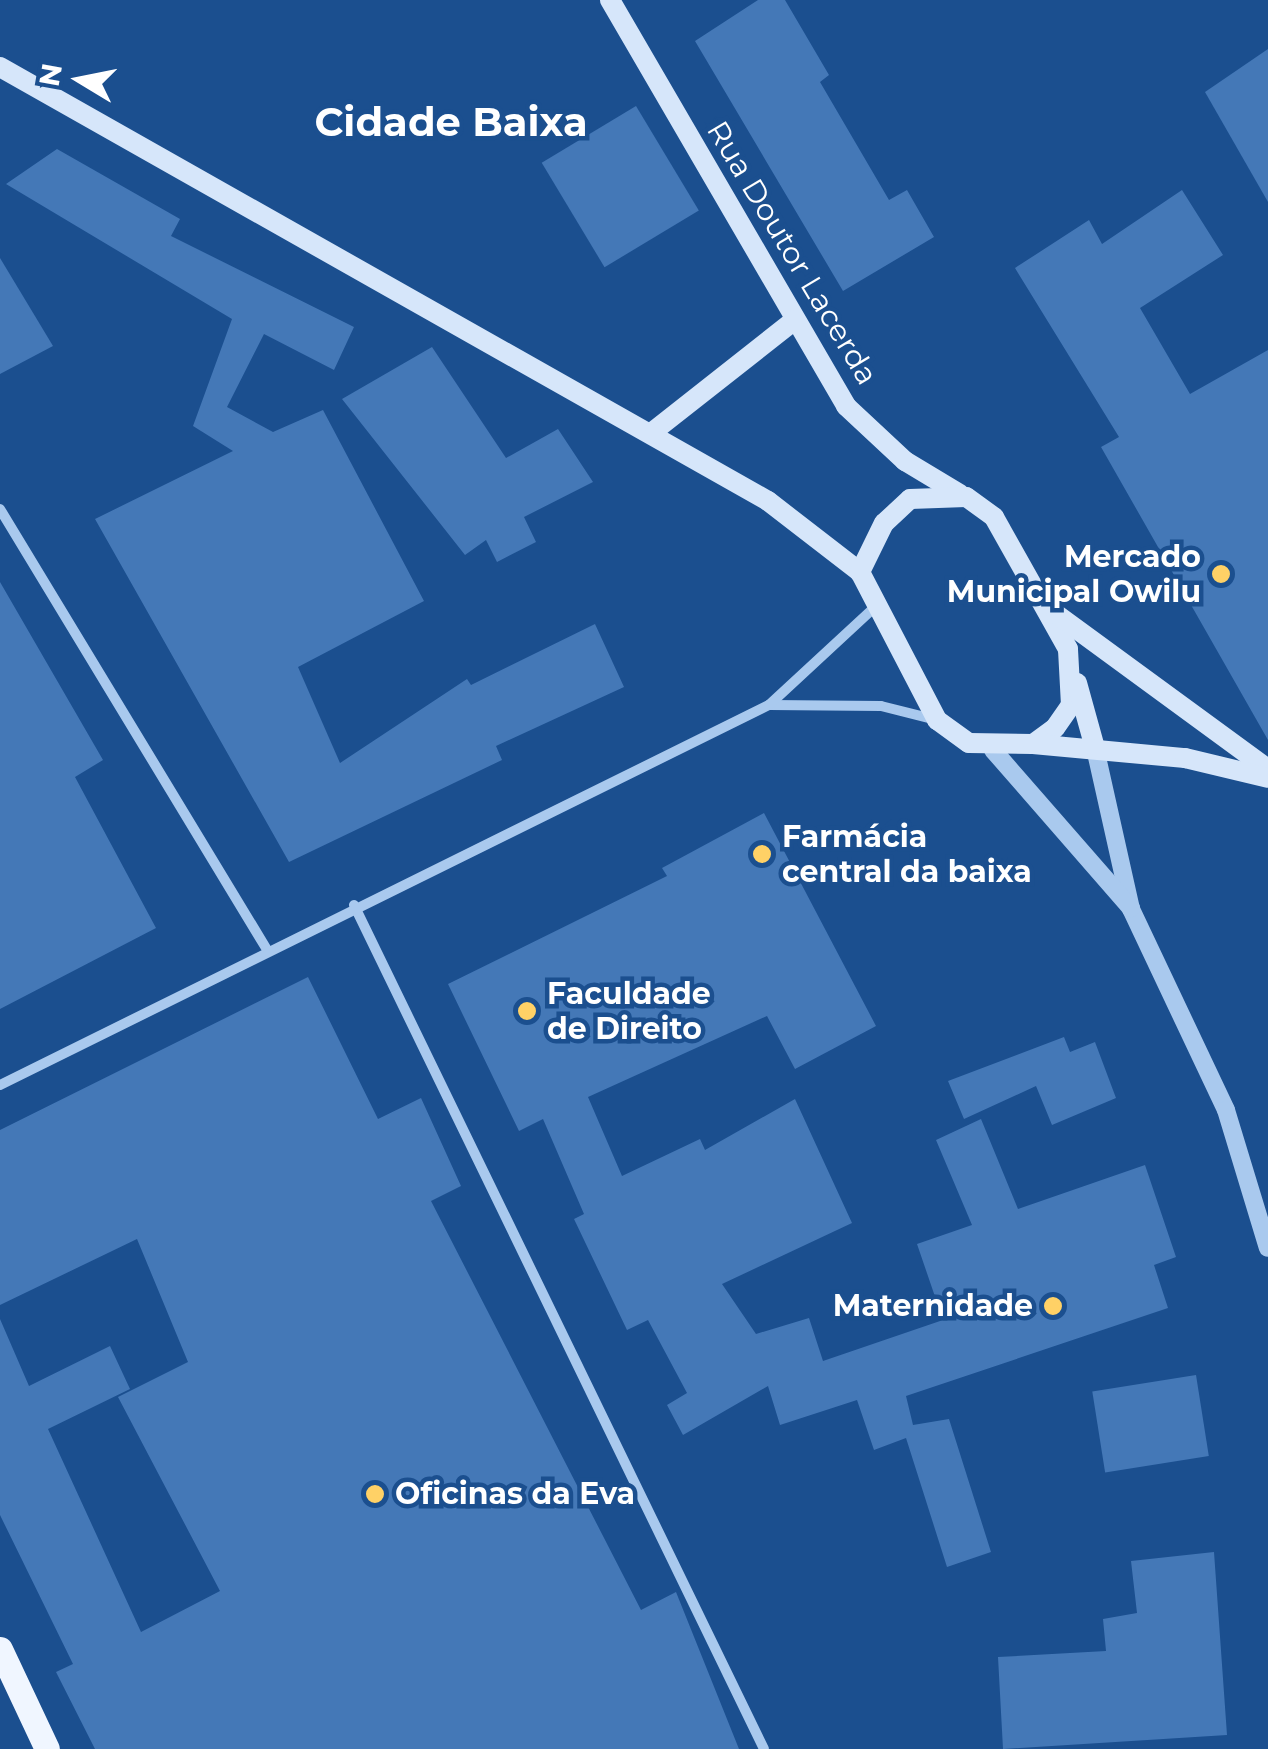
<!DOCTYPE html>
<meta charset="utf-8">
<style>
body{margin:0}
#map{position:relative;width:1268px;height:1749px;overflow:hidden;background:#1b4f8f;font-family:Montserrat,sans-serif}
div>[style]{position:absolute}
.building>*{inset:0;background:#4478b7;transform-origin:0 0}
.minor>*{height:10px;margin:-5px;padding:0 5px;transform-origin:5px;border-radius:5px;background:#a9c9ee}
.tertiary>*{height:18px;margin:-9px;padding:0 9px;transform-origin:9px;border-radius:9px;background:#a9c9ee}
.secondary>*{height:20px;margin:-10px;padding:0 10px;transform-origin:10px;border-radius:10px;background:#d6e6fa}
.primary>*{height:25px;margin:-12.5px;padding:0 12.5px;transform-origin:12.5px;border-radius:12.5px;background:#f0f6ff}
.dots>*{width:28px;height:28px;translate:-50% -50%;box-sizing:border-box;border:5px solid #1b4f8f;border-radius:50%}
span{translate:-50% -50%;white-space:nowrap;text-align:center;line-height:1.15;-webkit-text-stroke:9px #1b4f8f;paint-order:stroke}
.street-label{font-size:30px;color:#fff}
.poi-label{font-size:30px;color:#fff;font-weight:700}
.right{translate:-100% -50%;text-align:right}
.left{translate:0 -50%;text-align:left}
.district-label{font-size:40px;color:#fff;font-weight:700}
.north{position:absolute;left:30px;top:30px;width:100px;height:100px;-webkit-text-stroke:8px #1b4f8f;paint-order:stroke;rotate:280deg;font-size:28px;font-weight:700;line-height:40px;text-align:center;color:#fff}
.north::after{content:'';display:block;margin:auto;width:35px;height:45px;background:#fff;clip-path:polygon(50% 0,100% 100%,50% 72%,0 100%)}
</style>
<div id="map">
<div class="building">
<div style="clip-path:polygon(758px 0,785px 0,829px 75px,820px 82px,889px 200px,907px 190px,934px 237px,843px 291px,695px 41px)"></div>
<div style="clip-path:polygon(1268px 49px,1268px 202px,1205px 92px)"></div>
<div style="left:636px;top:106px;width:122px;height:110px;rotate:59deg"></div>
<div style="clip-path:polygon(57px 149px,180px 219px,171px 236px,354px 327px,334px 370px,264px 334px,227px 407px,273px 432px,323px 410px,424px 601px,298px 667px,340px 763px,467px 679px,471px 685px,595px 624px,624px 687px,496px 746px,502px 760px,289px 862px,95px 519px,233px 451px,193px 426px,232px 319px,6px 184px)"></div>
<div style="clip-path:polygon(1182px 190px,1223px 255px,1140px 308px,1190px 394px,1268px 350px,1268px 740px,1101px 447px,1119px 437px,1015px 268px,1089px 220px,1102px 244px)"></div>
<div style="clip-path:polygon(0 258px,53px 346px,0 374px)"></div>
<div style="clip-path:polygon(432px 347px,506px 458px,558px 429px,593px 482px,524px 517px,536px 542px,497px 562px,486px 540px,465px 555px,342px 399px)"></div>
<div style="clip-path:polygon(0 582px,103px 760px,75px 777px,156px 928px,0 1009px)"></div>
<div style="clip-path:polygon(764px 813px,876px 1026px,795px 1069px,767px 1016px,588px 1097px,622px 1176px,700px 1139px,705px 1150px,795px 1099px,852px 1223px,722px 1284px,756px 1334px,809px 1318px,823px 1361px,943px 1320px,917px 1244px,972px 1225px,936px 1140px,981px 1119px,1018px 1209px,1145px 1165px,1176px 1257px,1154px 1265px,1168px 1308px,906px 1396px,913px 1425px,949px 1419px,991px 1552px,947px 1567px,906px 1438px,874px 1450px,857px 1400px,780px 1425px,768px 1386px,683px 1435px,667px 1405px,687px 1393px,648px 1320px,627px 1330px,574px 1219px,584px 1214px,543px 1119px,519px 1131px,448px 984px,667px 876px,662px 868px)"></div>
<div style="clip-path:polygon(308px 977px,378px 1119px,421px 1098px,461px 1186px,431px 1201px,641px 1610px,676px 1592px,739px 1749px,95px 1749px,56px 1672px,73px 1664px,0 1515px,0 1319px,29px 1386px,110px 1346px,130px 1389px,48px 1429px,141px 1632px,220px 1591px,118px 1397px,188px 1362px,137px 1239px,0 1305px,0 1130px)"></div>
<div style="clip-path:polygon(1064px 1037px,1070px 1052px,1095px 1042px,1116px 1098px,1052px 1125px,1036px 1086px,964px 1119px,948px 1081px)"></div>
<div style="left:1196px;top:1375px;width:82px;height:105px;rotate:81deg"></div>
<div style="clip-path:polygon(1214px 1552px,1227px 1735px,1003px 1749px,998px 1657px,1106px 1651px,1103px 1619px,1137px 1613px,1131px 1561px)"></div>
</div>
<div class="minor">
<div style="left:0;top:509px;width:513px;rotate:58.79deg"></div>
<div style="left:770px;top:705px;width:111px;rotate:0.5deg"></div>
<div style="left:881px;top:706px;width:58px;rotate:14deg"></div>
<div style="left:354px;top:905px;width:938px;rotate:64.09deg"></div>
<div style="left:0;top:1085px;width:858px;rotate:-26.3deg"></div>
<div style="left:769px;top:705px;width:146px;rotate:-42.8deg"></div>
</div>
<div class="tertiary">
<div style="left:1095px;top:748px;width:165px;rotate:77.4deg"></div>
<div style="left:1131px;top:909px;width:222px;rotate:64.7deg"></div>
<div style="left:1226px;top:1110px;width:144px;rotate:73.1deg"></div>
<div style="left:993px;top:750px;width:210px;rotate:48.9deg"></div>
</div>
<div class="secondary">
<div style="left:610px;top:0;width:470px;rotate:59.8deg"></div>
<div style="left:846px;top:406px;width:81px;rotate:43deg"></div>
<div style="left:905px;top:461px;width:64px;rotate:31deg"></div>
<div style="left:0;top:67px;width:882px;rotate:29.47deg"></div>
<div style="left:768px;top:501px;width:116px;rotate:37.7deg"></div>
<div style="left:860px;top:572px;width:167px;rotate:62.5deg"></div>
<div style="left:937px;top:720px;width:39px;rotate:36deg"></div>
<div style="left:969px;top:743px;width:64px;rotate:0.9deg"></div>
<div style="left:1033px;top:744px;width:27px;rotate:-36deg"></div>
<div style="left:1055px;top:728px;width:28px;rotate:-55deg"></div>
<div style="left:1071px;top:705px;width:56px;rotate:-93.1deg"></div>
<div style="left:1068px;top:649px;width:151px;rotate:-119.3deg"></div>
<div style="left:994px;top:517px;width:34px;rotate:-144deg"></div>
<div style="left:966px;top:497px;width:56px;rotate:178deg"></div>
<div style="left:910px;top:499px;width:35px;rotate:137deg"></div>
<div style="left:884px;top:523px;width:55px;rotate:116.1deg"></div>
<div style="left:655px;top:430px;width:178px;rotate:-38.2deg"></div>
<div style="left:1056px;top:614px;width:263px;rotate:36.2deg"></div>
<div style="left:1077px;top:683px;width:67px;rotate:74.5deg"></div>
<div style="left:1033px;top:744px;width:153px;rotate:5.3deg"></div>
<div style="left:1185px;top:758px;width:85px;rotate:13.5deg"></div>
</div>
<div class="primary">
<div style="left:0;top:1649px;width:110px;rotate:64.8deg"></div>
</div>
<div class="dots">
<div style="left:1221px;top:574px;background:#ffd166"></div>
<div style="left:762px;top:854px;background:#ffd166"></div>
<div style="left:527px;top:1011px;background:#ffd166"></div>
<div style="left:1053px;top:1306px;background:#ffd166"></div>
<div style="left:375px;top:1494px;background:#ffd166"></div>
</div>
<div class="street-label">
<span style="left:792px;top:253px;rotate:59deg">Rua Doutor Lacerda</span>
</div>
<div class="poi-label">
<span class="right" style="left:1201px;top:574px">Mercado<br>Municipal Owilu</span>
<span class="left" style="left:782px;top:854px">Farmácia<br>central da baixa</span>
<span class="left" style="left:547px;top:1011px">Faculdade<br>de Direito</span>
<span class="right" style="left:1033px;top:1306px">Maternidade</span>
<span class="left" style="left:395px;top:1494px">Oficinas da Eva</span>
</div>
<div class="district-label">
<span style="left:451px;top:122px">Cidade Baixa</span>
</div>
<div class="north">N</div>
</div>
